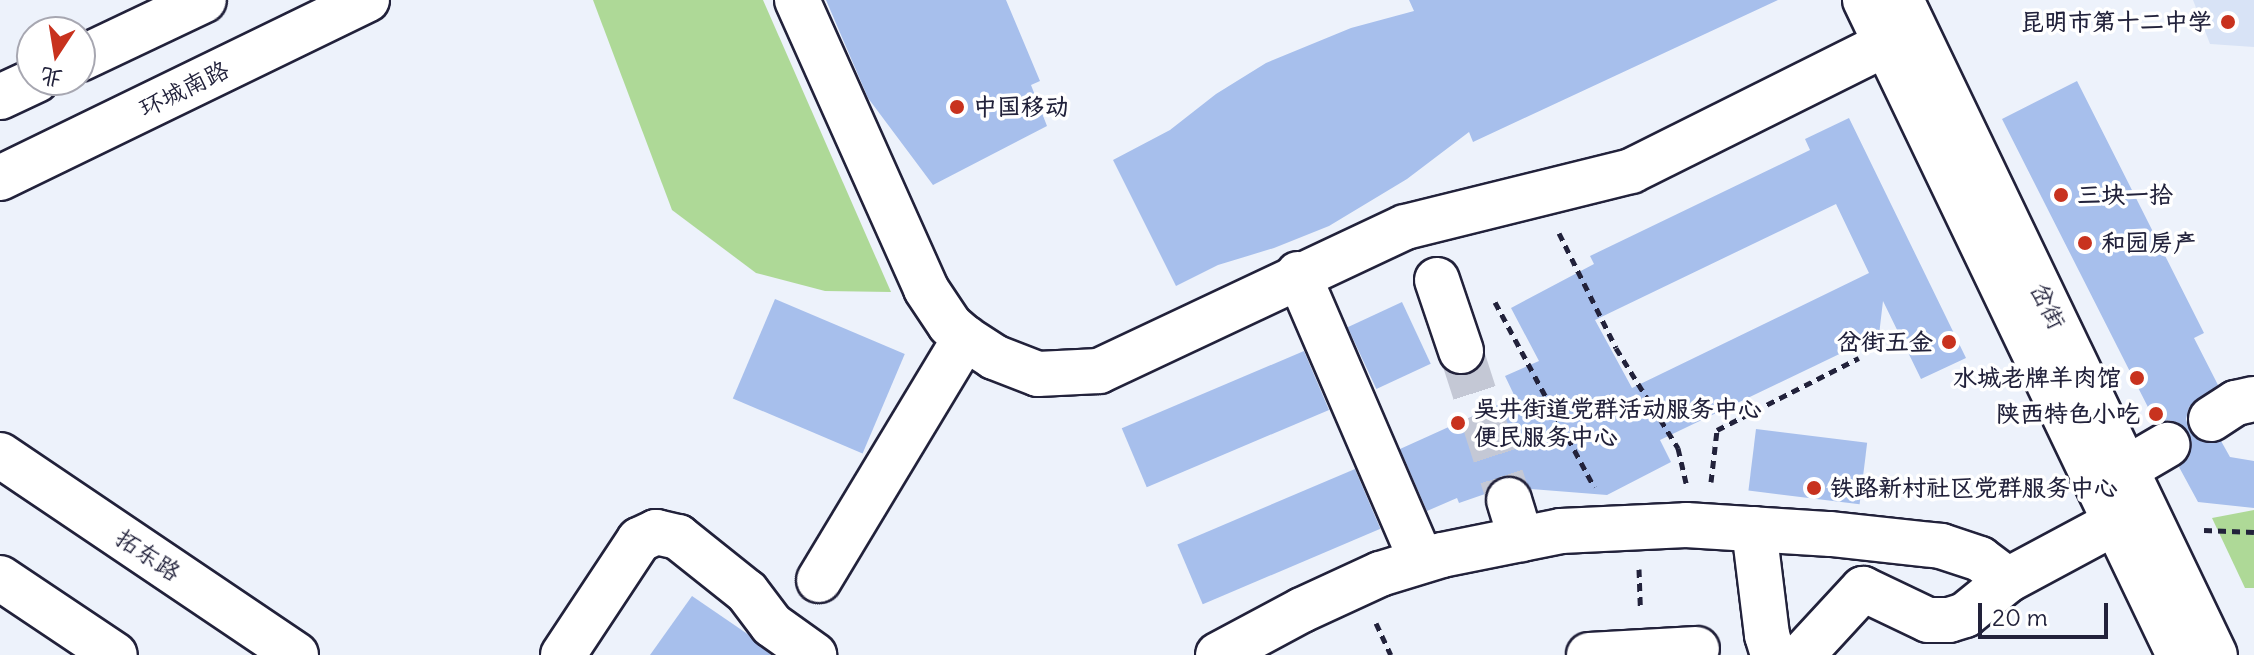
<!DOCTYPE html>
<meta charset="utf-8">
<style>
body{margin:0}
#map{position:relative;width:2254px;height:655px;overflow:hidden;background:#edf2fb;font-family:Delius,"LXGW WenKai TC",sans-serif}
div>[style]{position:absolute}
.built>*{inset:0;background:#d8e3f6}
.green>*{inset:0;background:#aed997}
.building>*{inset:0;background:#a7bfec;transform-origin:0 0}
.minor-tunnel>*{height:44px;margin-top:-22px;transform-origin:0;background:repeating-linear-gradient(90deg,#c4c8d5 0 44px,transparent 0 66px)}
.path>*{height:5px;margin-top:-2.5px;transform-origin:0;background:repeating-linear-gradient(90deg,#22223b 0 8px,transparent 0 14px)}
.roads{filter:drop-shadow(2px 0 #22223b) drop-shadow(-2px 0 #22223b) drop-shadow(0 2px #22223b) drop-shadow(0 -2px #22223b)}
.minor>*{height:44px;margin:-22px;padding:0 22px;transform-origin:22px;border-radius:22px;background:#fff}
.major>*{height:44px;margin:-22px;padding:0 22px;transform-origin:22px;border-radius:22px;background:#fff}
.dots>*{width:22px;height:22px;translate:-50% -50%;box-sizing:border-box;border:4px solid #fff;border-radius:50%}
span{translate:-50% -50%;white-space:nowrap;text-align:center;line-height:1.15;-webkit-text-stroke:7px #fff;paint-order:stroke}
.poi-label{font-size:24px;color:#22223b;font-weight:700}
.right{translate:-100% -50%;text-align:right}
.left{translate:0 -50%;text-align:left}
.street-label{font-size:24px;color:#22223b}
.north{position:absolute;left:16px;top:16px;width:80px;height:80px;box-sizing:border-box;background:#fff;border:2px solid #a7a7b1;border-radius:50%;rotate:192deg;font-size:22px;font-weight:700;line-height:32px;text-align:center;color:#22223b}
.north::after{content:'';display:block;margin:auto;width:28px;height:36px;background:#c8321e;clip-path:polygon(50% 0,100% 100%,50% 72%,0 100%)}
.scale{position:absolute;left:1978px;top:603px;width:130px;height:36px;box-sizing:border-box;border:4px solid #22223b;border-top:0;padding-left:10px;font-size:24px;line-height:28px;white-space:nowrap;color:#22223b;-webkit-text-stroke:6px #fff;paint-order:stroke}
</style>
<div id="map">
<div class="built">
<div style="clip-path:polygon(2193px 0,2254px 0,2254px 47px,2210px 44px)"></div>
</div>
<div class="green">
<div style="clip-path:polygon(593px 0,763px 0,891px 292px,825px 291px,756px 273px,672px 210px)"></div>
<div style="clip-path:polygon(2254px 510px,2254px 588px,2245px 588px,2212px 518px)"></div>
</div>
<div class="building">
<div style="clip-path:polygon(826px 0,1006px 0,1040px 81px,1031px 85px,1047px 126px,933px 185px,868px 98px)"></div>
<div style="clip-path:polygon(1409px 0,1778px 0,1473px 142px,1469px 132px,1407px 179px,1329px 226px,1274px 248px,1218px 265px,1176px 286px,1113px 160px,1170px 130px,1216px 94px,1266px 63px,1351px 28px,1414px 11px)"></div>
<div style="clip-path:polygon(2077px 81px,2204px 333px,2194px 338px,2218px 385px,2189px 407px,2186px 419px,2190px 432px,2200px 441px,2221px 441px,2230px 457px,2254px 461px,2254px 508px,2198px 502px,2179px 467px,2189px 457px,2192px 444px,2189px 433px,2179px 423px,2168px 420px,2156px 423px,2002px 119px)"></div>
<div style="clip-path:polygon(evenodd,1849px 118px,1966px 358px,1921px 379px,1883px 301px,1879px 335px,1660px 440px,1671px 462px,1607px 495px,1531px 489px,1515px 476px,1502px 476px,1491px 482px,1485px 494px,1459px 503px,1457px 498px,1427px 511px,1400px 449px,1515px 397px,1505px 376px,1539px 361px,1511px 308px,1594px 264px,1590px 256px,1810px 150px,1805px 139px,1849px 118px,1836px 204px,1869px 273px,1632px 388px,1595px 320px,1836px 204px)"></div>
<div style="left:775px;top:299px;width:141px;height:108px;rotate:23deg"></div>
<div style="left:1402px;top:302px;width:68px;height:60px;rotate:65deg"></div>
<div style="left:1304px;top:351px;width:64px;height:198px;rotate:67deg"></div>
<div style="left:1756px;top:429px;width:112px;height:62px;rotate:7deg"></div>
<div style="left:1355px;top:469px;width:65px;height:193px;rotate:67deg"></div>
<div style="clip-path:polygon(692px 596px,749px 635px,771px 655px,650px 655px)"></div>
</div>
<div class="minor-tunnel">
<div style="left:1461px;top:351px;width:157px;rotate:72.1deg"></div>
</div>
<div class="path">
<div style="left:1559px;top:233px;width:128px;rotate:63.6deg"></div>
<div style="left:1616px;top:348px;width:118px;rotate:58.2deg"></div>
<div style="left:1678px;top:448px;width:36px;rotate:77deg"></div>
<div style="left:1495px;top:302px;width:210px;rotate:61.8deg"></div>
<div style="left:1711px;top:482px;width:52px;rotate:-83.4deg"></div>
<div style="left:1717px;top:430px;width:159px;rotate:-26.9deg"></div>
<div style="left:2204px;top:530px;width:50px;rotate:2.3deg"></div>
<div style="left:1639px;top:569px;width:38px;rotate:88deg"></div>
<div style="left:1376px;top:623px;width:35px;rotate:65deg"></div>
</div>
<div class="roads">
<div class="minor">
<div style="left:797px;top:0;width:316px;rotate:65.9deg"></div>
<div style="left:926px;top:289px;width:43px;rotate:56.3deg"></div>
<div style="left:950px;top:325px;width:20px;rotate:41deg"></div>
<div style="left:965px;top:338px;width:35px;rotate:33deg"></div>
<div style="left:994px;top:357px;width:47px;rotate:21.1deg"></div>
<div style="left:1038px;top:374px;width:61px;rotate:-2.8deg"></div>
<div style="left:1099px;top:371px;width:338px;rotate:-25.2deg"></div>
<div style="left:1405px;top:227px;width:233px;rotate:-13.9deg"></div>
<div style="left:1631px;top:171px;width:285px;rotate:-26.5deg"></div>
<div style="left:1865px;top:0;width:726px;rotate:64.39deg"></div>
<div style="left:1901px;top:0;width:726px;rotate:64.39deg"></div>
<div style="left:1298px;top:274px;width:311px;rotate:66.7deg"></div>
<div style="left:1437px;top:280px;width:75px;rotate:71.3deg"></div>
<div style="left:2211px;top:419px;width:30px;rotate:-33deg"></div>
<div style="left:2236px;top:403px;width:18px;rotate:-13deg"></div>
<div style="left:2126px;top:469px;width:48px;rotate:-30.3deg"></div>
<div style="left:1509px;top:500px;width:41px;rotate:72.9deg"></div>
<div style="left:1754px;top:529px;width:107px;rotate:83deg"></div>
<div style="left:1767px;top:635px;width:21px;rotate:73deg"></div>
<div style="left:819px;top:580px;width:283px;rotate:-58.9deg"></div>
<div style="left:563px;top:655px;width:138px;rotate:-56.5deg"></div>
<div style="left:639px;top:540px;width:19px;rotate:-25deg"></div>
<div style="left:656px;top:532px;width:23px;rotate:13deg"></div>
<div style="left:678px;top:537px;width:88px;rotate:38.6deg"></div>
<div style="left:747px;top:592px;width:41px;rotate:52.9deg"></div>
<div style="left:772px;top:625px;width:52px;rotate:35.5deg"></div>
<div style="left:1218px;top:655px;width:95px;rotate:-28.2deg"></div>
<div style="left:1302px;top:610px;width:86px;rotate:-24.8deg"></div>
<div style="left:1380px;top:574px;width:65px;rotate:-17deg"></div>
<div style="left:1442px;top:555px;width:121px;rotate:-11.4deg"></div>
<div style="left:1561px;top:531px;width:125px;rotate:-2.7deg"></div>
<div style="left:1686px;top:525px;width:145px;rotate:3.6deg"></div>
<div style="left:1831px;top:534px;width:111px;rotate:6.2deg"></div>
<div style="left:1941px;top:546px;width:41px;rotate:18.4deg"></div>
<div style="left:1980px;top:559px;width:35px;rotate:37deg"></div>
<div style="left:2008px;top:580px;width:123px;rotate:-28.2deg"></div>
<div style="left:1589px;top:655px;width:108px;rotate:-3.2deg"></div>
<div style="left:1802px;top:655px;width:90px;rotate:-47.3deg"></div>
<div style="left:1863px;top:589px;width:72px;rotate:25.5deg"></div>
<div style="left:1928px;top:620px;width:21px"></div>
<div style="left:1949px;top:620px;width:17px;rotate:-17deg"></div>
<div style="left:1965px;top:615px;width:55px;rotate:-39.1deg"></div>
</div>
<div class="major">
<div style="left:80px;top:59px;width:137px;rotate:-25.4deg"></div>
<div style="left:0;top:97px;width:40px;rotate:-25deg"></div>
<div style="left:0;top:178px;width:408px;rotate:-25.9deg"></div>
<div style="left:0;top:455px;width:357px;rotate:34deg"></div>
<div style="left:0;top:578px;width:138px;rotate:33.8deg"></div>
</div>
</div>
<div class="dots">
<div style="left:2228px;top:22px;background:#c8321e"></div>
<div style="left:957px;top:107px;background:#c8321e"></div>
<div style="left:2061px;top:195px;background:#c8321e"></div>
<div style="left:2085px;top:243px;background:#c8321e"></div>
<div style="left:1949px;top:342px;background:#c8321e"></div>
<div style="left:2137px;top:378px;background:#c8321e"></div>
<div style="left:2156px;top:414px;background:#c8321e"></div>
<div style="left:1458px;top:423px;background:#c8321e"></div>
<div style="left:1814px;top:488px;background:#c8321e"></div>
</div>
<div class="poi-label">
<span class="right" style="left:2212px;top:22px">昆明市第十二中学</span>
<span class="left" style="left:973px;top:107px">中国移动</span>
<span class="left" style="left:2077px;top:195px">三块一拾</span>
<span class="left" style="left:2101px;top:243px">和园房产</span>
<span class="right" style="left:1933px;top:342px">岔街五金</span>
<span class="right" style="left:2121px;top:378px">水城老牌羊肉馆</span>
<span class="left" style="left:1474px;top:423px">吴井街道党群活动服务中心<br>便民服务中心</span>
<span class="right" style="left:2140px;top:414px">陕西特色小吃</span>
<span class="left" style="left:1830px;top:488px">铁路新村社区党群服务中心</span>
</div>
<div class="street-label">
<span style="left:184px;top:89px;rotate:-26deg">环城南路</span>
<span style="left:2048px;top:306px;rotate:64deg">岔街</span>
<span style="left:148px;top:555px;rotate:34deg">拓东路</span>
</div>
<div class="north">北</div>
<div class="scale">20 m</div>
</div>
